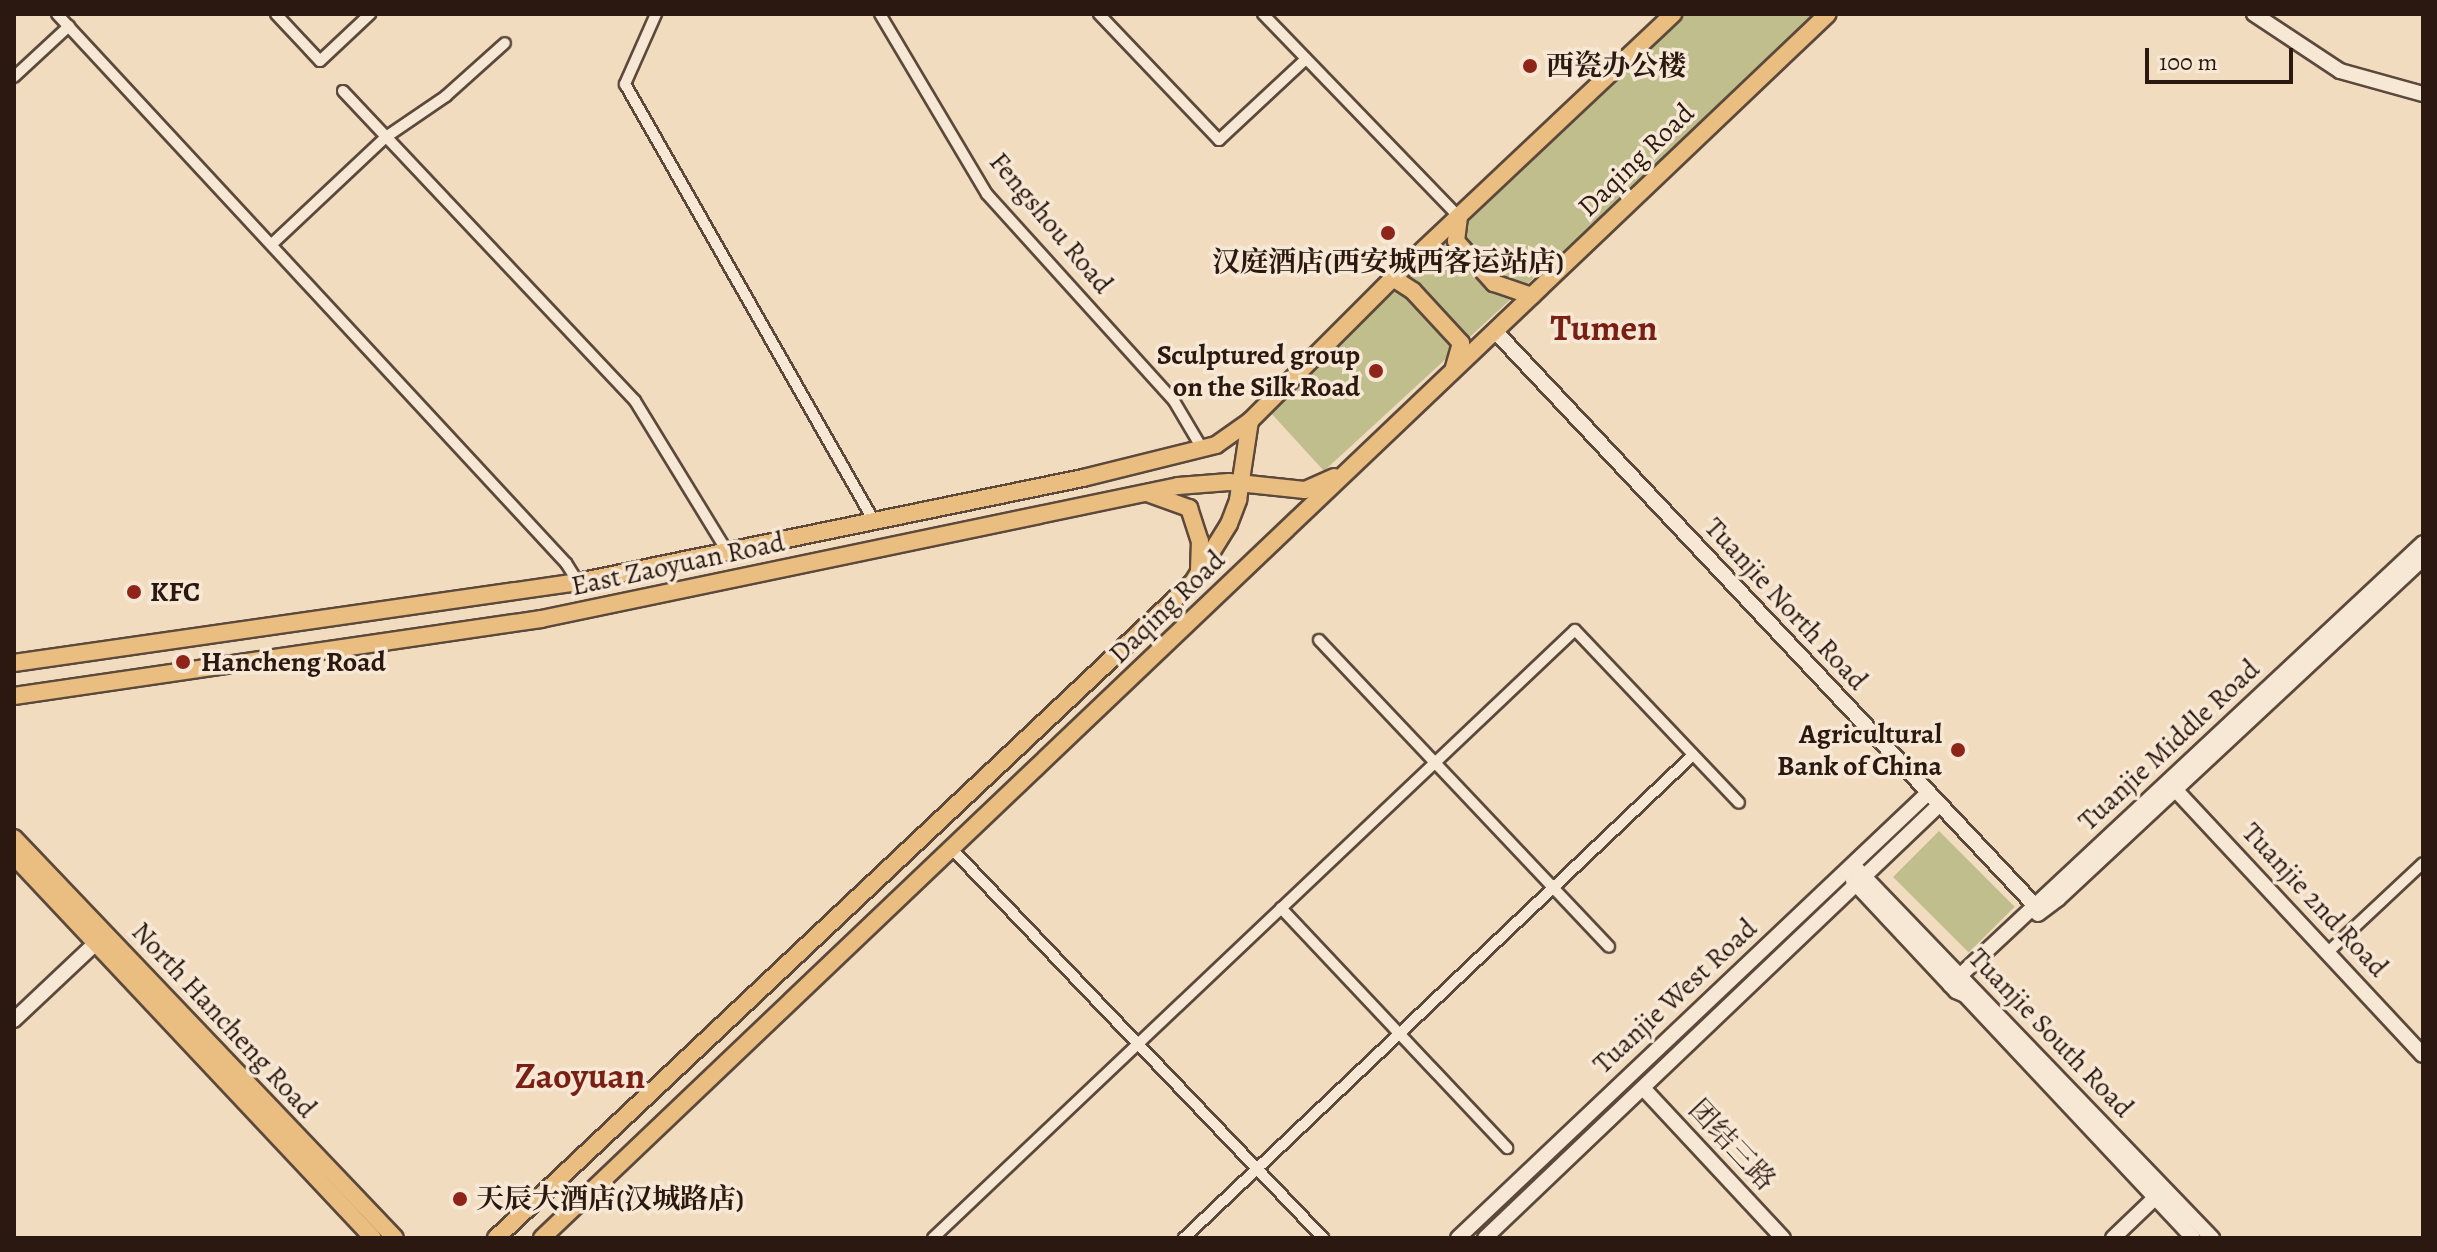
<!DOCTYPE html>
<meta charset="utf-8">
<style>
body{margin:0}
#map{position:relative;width:2437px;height:1252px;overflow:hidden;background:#f2dcbf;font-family:Alegreya,"Noto Serif SC",serif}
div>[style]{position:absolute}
.green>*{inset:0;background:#c1be8e;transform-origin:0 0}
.roads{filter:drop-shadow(2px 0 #5c493c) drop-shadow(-2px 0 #5c493c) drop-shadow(0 2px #5c493c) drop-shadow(0 -2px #5c493c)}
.street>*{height:10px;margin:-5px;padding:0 5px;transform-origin:5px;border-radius:5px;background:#f7e8d5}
.secondary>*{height:14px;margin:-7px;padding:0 7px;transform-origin:7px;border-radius:7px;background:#f7e8d5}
.primary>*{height:16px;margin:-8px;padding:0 8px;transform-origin:8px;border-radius:8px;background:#e9be80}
.dots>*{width:22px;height:22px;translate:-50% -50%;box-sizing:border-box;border:4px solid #f7e8d5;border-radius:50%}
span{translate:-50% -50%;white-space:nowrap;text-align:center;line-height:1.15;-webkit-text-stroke:7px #f7e8d5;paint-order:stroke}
.poi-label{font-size:28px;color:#2a1811;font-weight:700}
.left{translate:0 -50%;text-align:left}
.right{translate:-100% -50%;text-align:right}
.street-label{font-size:28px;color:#2a1811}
.district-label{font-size:36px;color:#7a1f14;font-weight:700}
.frame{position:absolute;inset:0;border:16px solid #2a1811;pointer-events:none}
.scale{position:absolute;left:2145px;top:48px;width:148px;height:36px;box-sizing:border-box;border:4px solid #2a1811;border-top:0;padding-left:10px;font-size:24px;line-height:28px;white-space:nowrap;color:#2a1811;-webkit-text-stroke:6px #f7e8d5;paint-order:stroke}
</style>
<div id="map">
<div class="green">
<div style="clip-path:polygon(1683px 14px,1821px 14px,1324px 471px,1270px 412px)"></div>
<div style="left:1939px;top:831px;width:107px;height:65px;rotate:45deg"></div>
</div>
<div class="roads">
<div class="street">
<div style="left:57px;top:14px;width:749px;rotate:47.17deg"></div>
<div style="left:566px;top:563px;width:22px;rotate:58deg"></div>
<div style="left:276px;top:14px;width:64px;rotate:46.9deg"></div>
<div style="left:320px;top:61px;width:69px;rotate:-43.2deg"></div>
<div style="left:656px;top:14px;width:77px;rotate:113.9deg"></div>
<div style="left:625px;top:84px;width:503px;rotate:60.33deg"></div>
<div style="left:880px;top:14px;width:209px;rotate:59.3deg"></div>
<div style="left:987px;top:194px;width:279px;rotate:47.9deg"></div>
<div style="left:1174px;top:401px;width:57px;rotate:59.4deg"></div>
<div style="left:1099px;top:14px;width:174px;rotate:46.4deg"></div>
<div style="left:1219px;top:140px;width:119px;rotate:-43deg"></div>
<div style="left:1263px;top:14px;width:282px;rotate:46deg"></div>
<div style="left:14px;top:77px;width:75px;rotate:-42.8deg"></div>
<div style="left:343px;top:91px;width:426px;rotate:46.7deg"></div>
<div style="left:635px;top:401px;width:176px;rotate:58.5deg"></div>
<div style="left:272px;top:244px;width:156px;rotate:-43.2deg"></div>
<div style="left:386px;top:137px;width:73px;rotate:-34.3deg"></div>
<div style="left:446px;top:96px;width:79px;rotate:-41.9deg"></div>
<div style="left:1319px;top:640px;width:422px;rotate:46.6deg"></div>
<div style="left:951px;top:848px;width:539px;rotate:46.35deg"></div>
<div style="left:1281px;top:908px;width:330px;rotate:46.7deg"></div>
<div style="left:2328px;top:952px;width:130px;rotate:-43.1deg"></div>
<div style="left:933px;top:1238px;width:884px;rotate:-43.44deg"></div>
<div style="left:1575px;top:630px;width:238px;rotate:46.5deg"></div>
<div style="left:1184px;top:1238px;width:702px;rotate:-43.5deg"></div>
</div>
<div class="secondary">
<div style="left:2254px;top:14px;width:103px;rotate:33.5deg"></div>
<div style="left:2340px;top:71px;width:86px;rotate:15.5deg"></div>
<div style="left:1495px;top:331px;width:796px;rotate:46.78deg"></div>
<div style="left:2171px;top:785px;width:369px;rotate:47deg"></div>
<div style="left:1858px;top:870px;width:511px;rotate:46.11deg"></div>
<div style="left:1853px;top:881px;width:151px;rotate:46.9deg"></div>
<div style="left:1956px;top:991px;width:10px;rotate:24deg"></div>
<div style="left:1965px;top:995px;width:333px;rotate:46.8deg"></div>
<div style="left:2038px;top:914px;width:25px;rotate:-37deg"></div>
<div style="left:2058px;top:899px;width:499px;rotate:-43deg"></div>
<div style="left:1950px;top:985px;width:647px;rotate:-43.06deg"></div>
<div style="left:14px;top:1020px;width:122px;rotate:-43.3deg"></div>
<div style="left:1643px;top:1088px;width:205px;rotate:47deg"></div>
<div style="left:1458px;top:1238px;width:647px;rotate:-43.43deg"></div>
<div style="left:1485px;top:1238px;width:627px;rotate:-43.64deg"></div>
<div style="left:2113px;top:1238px;width:68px;rotate:-43.8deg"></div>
</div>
<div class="primary">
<div style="left:1459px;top:217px;width:24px;rotate:97deg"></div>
<div style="left:1456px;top:241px;width:57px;rotate:47.9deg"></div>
<div style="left:1494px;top:283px;width:40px;rotate:18.9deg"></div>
<div style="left:1393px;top:278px;width:24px;rotate:33deg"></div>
<div style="left:1413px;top:291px;width:71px;rotate:47.3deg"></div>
<div style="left:1461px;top:343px;width:26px;rotate:106deg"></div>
<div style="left:1147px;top:493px;width:45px;rotate:19.7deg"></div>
<div style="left:1189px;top:508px;width:35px;rotate:72deg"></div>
<div style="left:1200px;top:541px;width:30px;rotate:92deg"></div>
<div style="left:14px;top:663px;width:570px;rotate:-8.17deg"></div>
<div style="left:578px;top:582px;width:516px;rotate:-11.64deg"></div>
<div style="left:1083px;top:478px;width:137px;rotate:-13.9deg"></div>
<div style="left:1216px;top:445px;width:42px;rotate:-35.2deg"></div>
<div style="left:1250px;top:421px;width:202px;rotate:-45deg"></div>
<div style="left:1393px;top:278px;width:385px;rotate:-43.3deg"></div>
<div style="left:14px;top:696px;width:533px;rotate:-8.31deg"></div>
<div style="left:541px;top:619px;width:651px;rotate:-11.79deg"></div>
<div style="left:1178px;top:486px;width:51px;rotate:-4.5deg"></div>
<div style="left:1229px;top:482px;width:76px;rotate:6deg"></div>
<div style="left:1305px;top:490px;width:32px;rotate:-24deg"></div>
<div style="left:14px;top:838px;width:552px;rotate:46.39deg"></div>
<div style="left:14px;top:856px;width:524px;rotate:46.78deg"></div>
<div style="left:496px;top:1238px;width:957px;rotate:-43.26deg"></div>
<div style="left:1193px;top:582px;width:68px;rotate:-58.2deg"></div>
<div style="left:1229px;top:524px;width:26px;rotate:-69deg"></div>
<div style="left:1238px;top:500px;width:80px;rotate:-81.4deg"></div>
<div style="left:542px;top:1238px;width:1775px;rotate:-43.59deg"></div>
</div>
</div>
<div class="dots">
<div style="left:1530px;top:66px;background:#8f2418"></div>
<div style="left:1388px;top:233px;background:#8f2418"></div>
<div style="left:1376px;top:371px;background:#8f2418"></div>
<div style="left:134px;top:592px;background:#8f2418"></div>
<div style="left:183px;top:662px;background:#8f2418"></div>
<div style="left:1958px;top:750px;background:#8f2418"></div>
<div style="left:460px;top:1199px;background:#8f2418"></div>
</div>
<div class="poi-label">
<span class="left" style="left:1546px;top:66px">西瓷办公楼</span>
<span style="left:1388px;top:262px">汉庭酒店(西安城西客运站店)</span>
<span class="right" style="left:1360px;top:371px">Sculptured group<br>on the Silk Road</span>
<span class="left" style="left:150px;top:592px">KFC</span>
<span class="left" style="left:201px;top:662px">Hancheng Road</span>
<span class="right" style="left:1942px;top:750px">Agricultural<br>Bank of China</span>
<span class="left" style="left:476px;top:1199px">天辰大酒店(汉城路店)</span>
</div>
<div class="street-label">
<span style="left:1636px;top:160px;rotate:-44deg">Daqing Road</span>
<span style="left:1051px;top:223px;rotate:50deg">Fengshou Road</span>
<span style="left:678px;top:564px;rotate:-12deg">East Zaoyuan Road</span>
<span style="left:1786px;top:604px;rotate:47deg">Tuanjie North Road</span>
<span style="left:1167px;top:607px;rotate:-44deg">Daqing Road</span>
<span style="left:2169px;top:745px;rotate:-43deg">Tuanjie Middle Road</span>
<span style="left:2315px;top:900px;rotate:47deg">Tuanjie 2nd Road</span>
<span style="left:1675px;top:996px;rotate:-43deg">Tuanjie West Road</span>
<span style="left:224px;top:1020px;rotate:47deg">North Hancheng Road</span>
<span style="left:2051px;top:1033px;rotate:46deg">Tuanjie South Road</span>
<span style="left:1732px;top:1145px;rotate:47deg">团结三路</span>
</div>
<div class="district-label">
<span style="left:1604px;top:328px">Tumen</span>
<span style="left:580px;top:1076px">Zaoyuan</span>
</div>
<div class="frame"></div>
<div class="scale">100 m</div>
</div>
